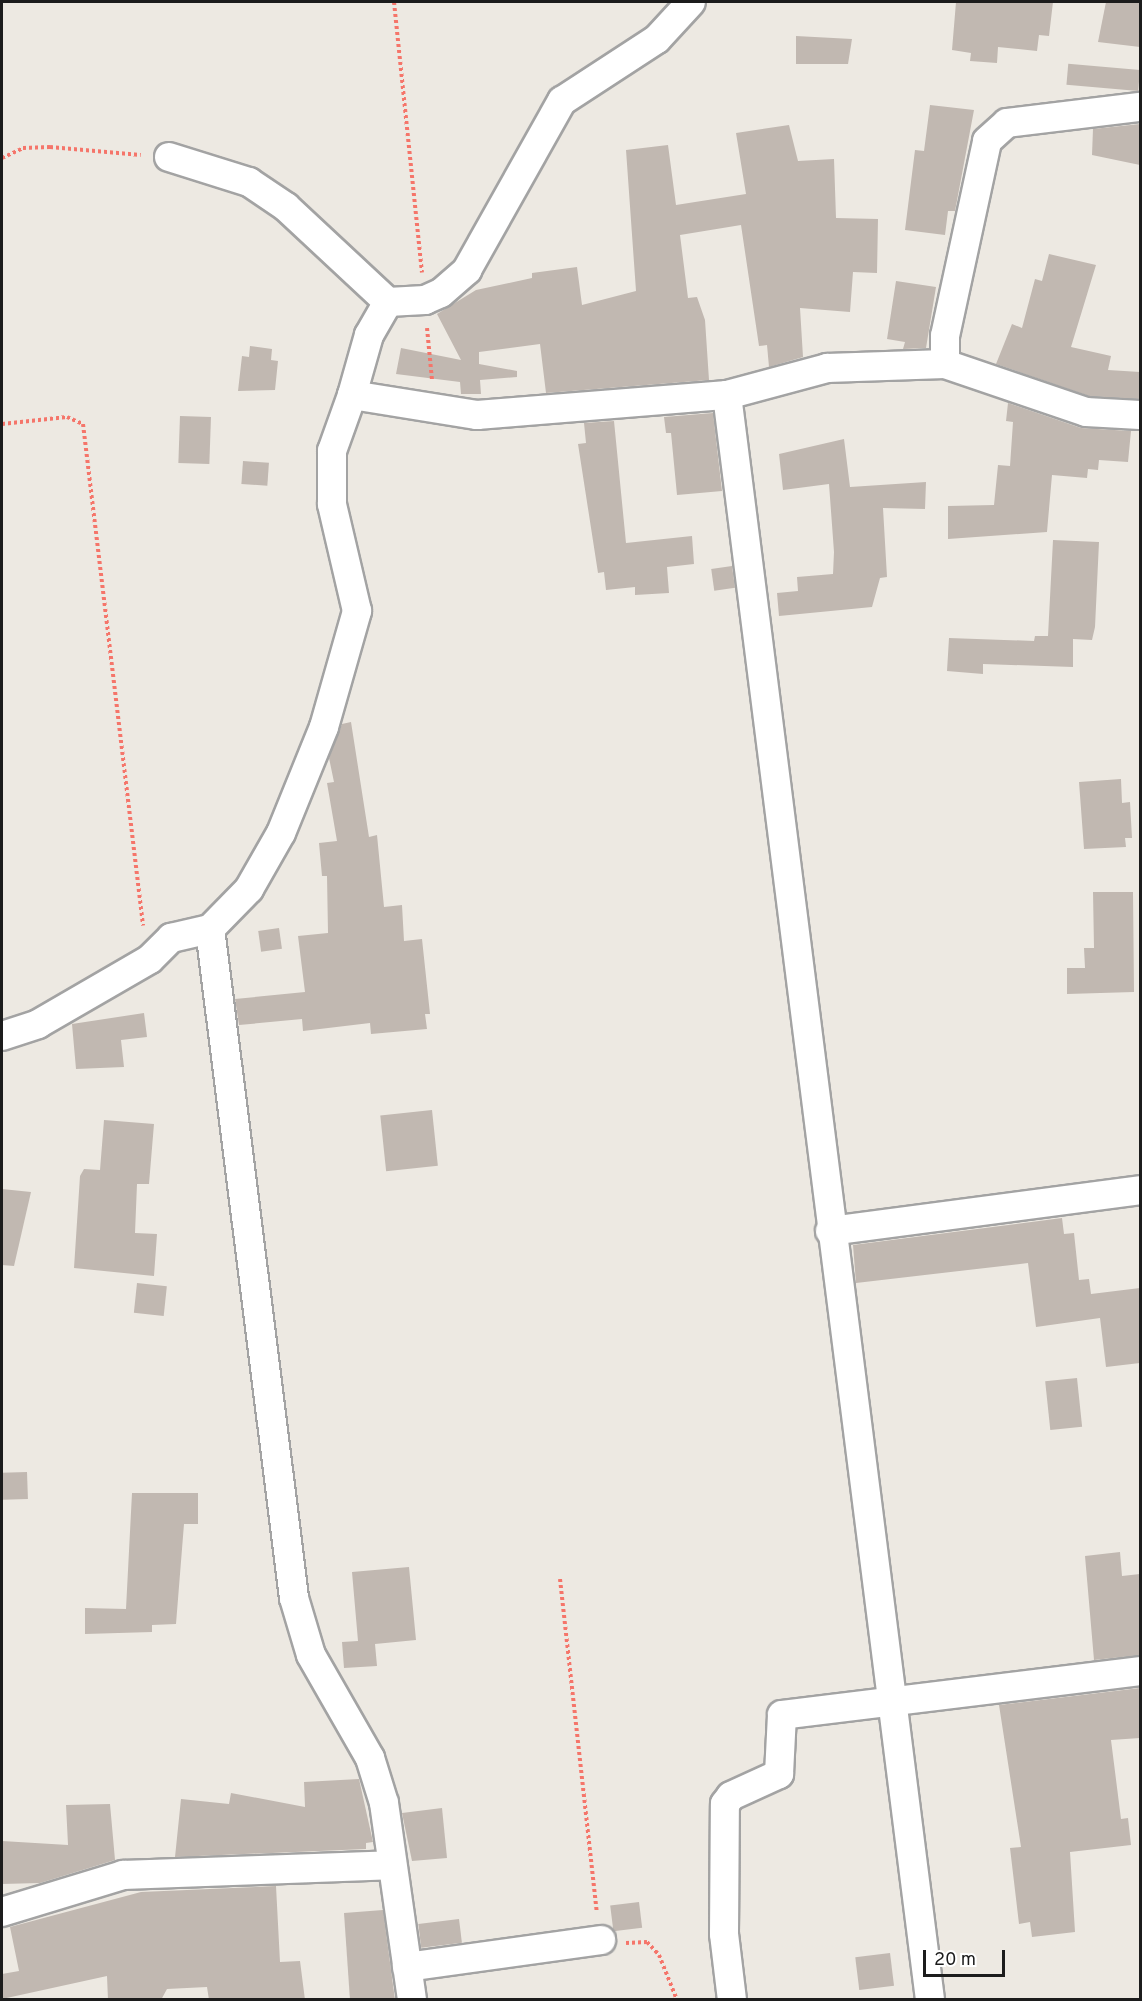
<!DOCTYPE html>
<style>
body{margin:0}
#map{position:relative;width:1142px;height:2001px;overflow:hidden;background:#ede9e2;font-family:Overpass,sans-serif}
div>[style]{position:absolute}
.building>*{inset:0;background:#c1b8b1;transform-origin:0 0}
.path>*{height:4px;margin-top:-2px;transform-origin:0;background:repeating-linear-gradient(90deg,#f5756a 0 3px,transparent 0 6px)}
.roads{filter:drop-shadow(2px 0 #a3a3a3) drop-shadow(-2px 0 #a3a3a3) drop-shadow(0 2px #a3a3a3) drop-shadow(0 -2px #a3a3a3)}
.minor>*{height:28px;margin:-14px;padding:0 14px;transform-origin:14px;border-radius:14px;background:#fff}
span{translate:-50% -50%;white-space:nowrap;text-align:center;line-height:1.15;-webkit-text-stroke:4.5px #fff;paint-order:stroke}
.frame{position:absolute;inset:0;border:3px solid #1c1c1c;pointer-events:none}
.scale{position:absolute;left:923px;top:1950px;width:82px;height:27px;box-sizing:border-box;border:3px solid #1c1c1c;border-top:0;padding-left:8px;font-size:18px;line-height:21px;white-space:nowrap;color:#1c1c1c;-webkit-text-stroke:4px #fff;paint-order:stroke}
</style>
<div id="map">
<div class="building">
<div style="clip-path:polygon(956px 2px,1053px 2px,1049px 36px,1039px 35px,1037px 51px,998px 47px,997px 63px,970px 61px,971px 53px,952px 50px)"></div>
<div style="clip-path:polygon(1106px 2px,1140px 2px,1140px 47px,1098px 42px)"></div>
<div style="clip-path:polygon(796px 36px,852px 39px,848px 64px,796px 64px)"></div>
<div style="left:1140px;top:70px;width:21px;height:72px;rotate:95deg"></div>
<div style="clip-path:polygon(930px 105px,974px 110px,955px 211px,948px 211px,945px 235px,905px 230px,915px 150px,924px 151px)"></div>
<div style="clip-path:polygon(1140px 124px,1140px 165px,1092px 155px,1093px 129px)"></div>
<div style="clip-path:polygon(789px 125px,798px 161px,834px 159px,836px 218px,878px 219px,877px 273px,853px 272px,850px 312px,800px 308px,803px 357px,769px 367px,767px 345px,759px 346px,741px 225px,680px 235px,688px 298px,697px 297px,705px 320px,709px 380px,546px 393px,540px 344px,479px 352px,479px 364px,517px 371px,517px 377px,480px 380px,481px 394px,461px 394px,460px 382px,396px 374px,401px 348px,461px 360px,437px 314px,476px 290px,532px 278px,532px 273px,577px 267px,582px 305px,636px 291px,626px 150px,668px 145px,676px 205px,746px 194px,736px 133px)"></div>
<div style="clip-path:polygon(1049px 254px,1096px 265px,1071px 347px,1111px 356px,1108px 370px,1140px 372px,1140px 399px,1089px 396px,996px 364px,1012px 324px,1022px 328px,1035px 279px,1042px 281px)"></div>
<div style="clip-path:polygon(896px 281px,936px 287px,926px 348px,903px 349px,905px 342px,887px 339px)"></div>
<div style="clip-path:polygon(250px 346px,272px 349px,271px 360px,278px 361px,275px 390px,238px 391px,242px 356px,249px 357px)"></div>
<div style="clip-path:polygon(1008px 403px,1081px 428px,1131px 431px,1128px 462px,1099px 460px,1098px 470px,1088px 469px,1087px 478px,1052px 475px,1047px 532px,948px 539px,948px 506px,994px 505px,998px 465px,1010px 466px,1013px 422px,1006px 421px)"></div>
<div style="clip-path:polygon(713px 413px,722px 491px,677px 495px,671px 433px,666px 433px,664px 417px)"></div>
<div style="left:180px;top:416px;width:31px;height:47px;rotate:2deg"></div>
<div style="clip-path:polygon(614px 421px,626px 543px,692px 536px,694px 564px,667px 567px,669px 593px,635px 595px,635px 587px,606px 590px,604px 572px,598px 573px,578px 444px,586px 443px,584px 423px)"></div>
<div style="clip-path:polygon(844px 439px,850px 487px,926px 482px,925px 509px,883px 508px,887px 577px,880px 578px,872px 607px,779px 616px,777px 593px,798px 591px,797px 577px,833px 574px,834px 552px,829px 484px,783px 490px,779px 454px)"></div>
<div style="left:243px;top:461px;width:26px;height:23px;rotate:4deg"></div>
<div style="clip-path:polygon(1053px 540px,1099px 542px,1095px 627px,1092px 640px,1073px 639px,1073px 667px,983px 664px,983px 674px,947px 671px,949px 638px,1034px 641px,1035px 636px,1048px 636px)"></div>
<div style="left:732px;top:566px;width:22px;height:21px;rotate:82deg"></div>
<div style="clip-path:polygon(351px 722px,369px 837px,377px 835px,384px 907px,402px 905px,404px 941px,422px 939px,430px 1014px,425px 1014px,427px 1029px,371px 1034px,370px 1023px,303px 1031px,302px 1019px,239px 1025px,235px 999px,305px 992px,298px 936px,328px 933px,327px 876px,322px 876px,319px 843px,337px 841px,327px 783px,334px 782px,329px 758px,342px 724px)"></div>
<div style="clip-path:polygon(1121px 779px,1122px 803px,1130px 802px,1132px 838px,1125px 838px,1126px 847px,1084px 849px,1079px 782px)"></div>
<div style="clip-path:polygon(1093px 892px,1133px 892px,1134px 992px,1067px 994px,1067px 968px,1085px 968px,1084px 948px,1094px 948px)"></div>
<div style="left:279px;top:928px;width:21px;height:21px;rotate:82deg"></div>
<div style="clip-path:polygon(144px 1013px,147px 1037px,121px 1040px,124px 1067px,76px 1069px,72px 1024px)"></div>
<div style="left:432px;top:1110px;width:56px;height:52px;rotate:84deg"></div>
<div style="clip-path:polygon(104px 1120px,154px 1124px,149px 1184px,137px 1184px,135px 1233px,157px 1234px,154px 1276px,74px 1268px,80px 1176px,84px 1169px,100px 1170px)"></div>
<div style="clip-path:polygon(2px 1189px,31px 1192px,14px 1266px,2px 1265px)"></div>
<div style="clip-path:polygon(1062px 1218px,1064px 1234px,1074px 1233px,1079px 1280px,1089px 1279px,1091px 1294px,1140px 1288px,1140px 1363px,1106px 1367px,1100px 1318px,1036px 1327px,1028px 1263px,856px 1283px,853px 1245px)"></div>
<div style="left:137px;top:1283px;width:30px;height:30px;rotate:6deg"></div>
<div style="left:1077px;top:1378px;width:49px;height:32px;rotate:84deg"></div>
<div style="left:27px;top:1472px;width:27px;height:25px;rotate:88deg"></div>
<div style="clip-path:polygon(132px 1493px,198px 1493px,198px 1524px,184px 1524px,176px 1624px,152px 1625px,152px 1632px,85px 1634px,85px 1608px,126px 1609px)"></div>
<div style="clip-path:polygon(1120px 1552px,1122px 1576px,1140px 1574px,1140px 1655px,1094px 1660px,1085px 1556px)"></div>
<div style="clip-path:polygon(409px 1567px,416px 1640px,375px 1644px,377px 1666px,344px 1668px,342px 1642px,358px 1641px,352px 1572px)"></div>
<div style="clip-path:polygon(1140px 1688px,1140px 1738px,1111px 1740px,1121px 1819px,1128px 1818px,1131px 1845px,1070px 1852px,1075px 1932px,1032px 1937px,1030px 1922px,1019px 1924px,1010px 1848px,1021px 1847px,999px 1705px)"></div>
<div style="clip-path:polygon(359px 1779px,373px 1842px,366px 1843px,366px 1849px,175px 1857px,181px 1799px,229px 1804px,231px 1793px,305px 1807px,304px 1782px)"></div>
<div style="clip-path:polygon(110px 1804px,115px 1860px,40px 1883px,2px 1884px,2px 1841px,68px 1845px,66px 1805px)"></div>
<div style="clip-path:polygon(442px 1808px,447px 1858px,412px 1861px,402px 1813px)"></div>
<div style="clip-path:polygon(276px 1886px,280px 1962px,300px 1961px,305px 2000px,209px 2000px,207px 1987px,167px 1989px,161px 2000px,108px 2000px,107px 1976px,2px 1999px,2px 1974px,19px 1971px,10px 1927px,141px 1892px)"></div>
<div style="left:639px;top:1902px;width:26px;height:29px;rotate:83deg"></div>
<div style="clip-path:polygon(383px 1910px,395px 2000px,350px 2000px,344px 1913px)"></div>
<div style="left:459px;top:1919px;width:24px;height:41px;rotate:83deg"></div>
<div style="left:890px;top:1953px;width:33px;height:35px;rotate:83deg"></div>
</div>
<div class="path">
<div style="left:394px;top:2px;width:272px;rotate:84.1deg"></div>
<div style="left:2px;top:158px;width:23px;rotate:-25deg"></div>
<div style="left:23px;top:148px;width:27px;rotate:-2deg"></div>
<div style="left:50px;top:147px;width:91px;rotate:5deg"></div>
<div style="left:427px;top:328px;width:52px;rotate:84.5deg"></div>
<div style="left:2px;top:424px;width:65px;rotate:-6.1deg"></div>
<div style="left:67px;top:417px;width:17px;rotate:24deg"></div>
<div style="left:83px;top:424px;width:505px;rotate:83.17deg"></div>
<div style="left:560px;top:1579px;width:335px;rotate:83.7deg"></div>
<div style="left:626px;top:1943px;width:21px;rotate:-3deg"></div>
<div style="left:647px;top:1942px;width:18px;rotate:47deg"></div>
<div style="left:659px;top:1955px;width:48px;rotate:68.2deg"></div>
</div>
<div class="roads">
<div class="minor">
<div style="left:169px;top:157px;width:84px;rotate:17.4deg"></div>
<div style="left:249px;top:182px;width:45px;rotate:34deg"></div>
<div style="left:286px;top:207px;width:139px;rotate:43deg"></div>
<div style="left:388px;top:302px;width:37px;rotate:-3deg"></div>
<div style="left:425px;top:300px;width:17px;rotate:-24deg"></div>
<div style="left:441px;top:293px;width:35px;rotate:-41deg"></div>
<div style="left:467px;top:270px;width:194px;rotate:-60.7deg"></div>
<div style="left:562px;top:101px;width:113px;rotate:-33.1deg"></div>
<div style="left:657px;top:39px;width:50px;rotate:-47.4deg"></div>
<div style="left:945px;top:364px;width:28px;rotate:-90deg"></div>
<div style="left:945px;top:336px;width:199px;rotate:-77.8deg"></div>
<div style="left:987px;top:141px;width:27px;rotate:-42deg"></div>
<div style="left:1007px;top:123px;width:134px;rotate:-6.9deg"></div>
<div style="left:352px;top:395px;width:62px;rotate:-74.2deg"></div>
<div style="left:369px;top:335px;width:38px;rotate:-60deg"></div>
<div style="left:727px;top:395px;width:1618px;rotate:82.79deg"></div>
<div style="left:210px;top:929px;width:674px;rotate:82.84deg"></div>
<div style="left:294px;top:1598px;width:59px;rotate:73.4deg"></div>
<div style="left:311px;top:1655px;width:119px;rotate:60.2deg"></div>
<div style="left:370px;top:1758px;width:47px;rotate:72.7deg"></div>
<div style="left:384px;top:1803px;width:199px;rotate:81.9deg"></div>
<div style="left:2px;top:1036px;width:38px;rotate:-18deg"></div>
<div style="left:38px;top:1024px;width:129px;rotate:-30.1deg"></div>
<div style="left:150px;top:959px;width:30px;rotate:-45deg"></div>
<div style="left:171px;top:938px;width:40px;rotate:-13deg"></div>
<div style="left:210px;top:929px;width:56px;rotate:-45.7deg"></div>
<div style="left:249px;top:889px;width:64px;rotate:-60.3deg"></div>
<div style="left:281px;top:833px;width:114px;rotate:-67.9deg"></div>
<div style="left:324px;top:727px;width:121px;rotate:-74.1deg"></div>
<div style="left:357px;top:611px;width:110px;rotate:-103.2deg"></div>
<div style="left:332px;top:504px;width:53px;rotate:-90deg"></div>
<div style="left:332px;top:451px;width:59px;rotate:-70.3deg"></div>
<div style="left:352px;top:395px;width:127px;rotate:9.1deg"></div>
<div style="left:477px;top:415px;width:251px;rotate:-4.6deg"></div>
<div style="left:727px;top:395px;width:104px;rotate:-15.1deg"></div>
<div style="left:827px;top:368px;width:118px;rotate:-1.9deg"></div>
<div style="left:945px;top:364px;width:149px;rotate:18.8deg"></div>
<div style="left:1086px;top:412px;width:54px;rotate:3.2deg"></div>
<div style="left:830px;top:1231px;width:313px;rotate:-7.5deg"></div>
<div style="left:2px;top:1912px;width:127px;rotate:-17deg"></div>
<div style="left:123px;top:1875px;width:267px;rotate:-2.1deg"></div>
<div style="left:407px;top:1967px;width:196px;rotate:-7.9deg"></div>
<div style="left:732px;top:2000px;width:66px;rotate:-96.9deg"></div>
<div style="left:724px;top:1934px;width:130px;rotate:-89.6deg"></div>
<div style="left:725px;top:1804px;width:10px;rotate:-53deg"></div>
<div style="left:731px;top:1796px;width:53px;rotate:-24.6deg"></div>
<div style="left:779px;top:1774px;width:59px;rotate:-87.1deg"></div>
<div style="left:782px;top:1715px;width:361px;rotate:-7deg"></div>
</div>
</div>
<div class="frame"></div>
<div class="scale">20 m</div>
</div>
